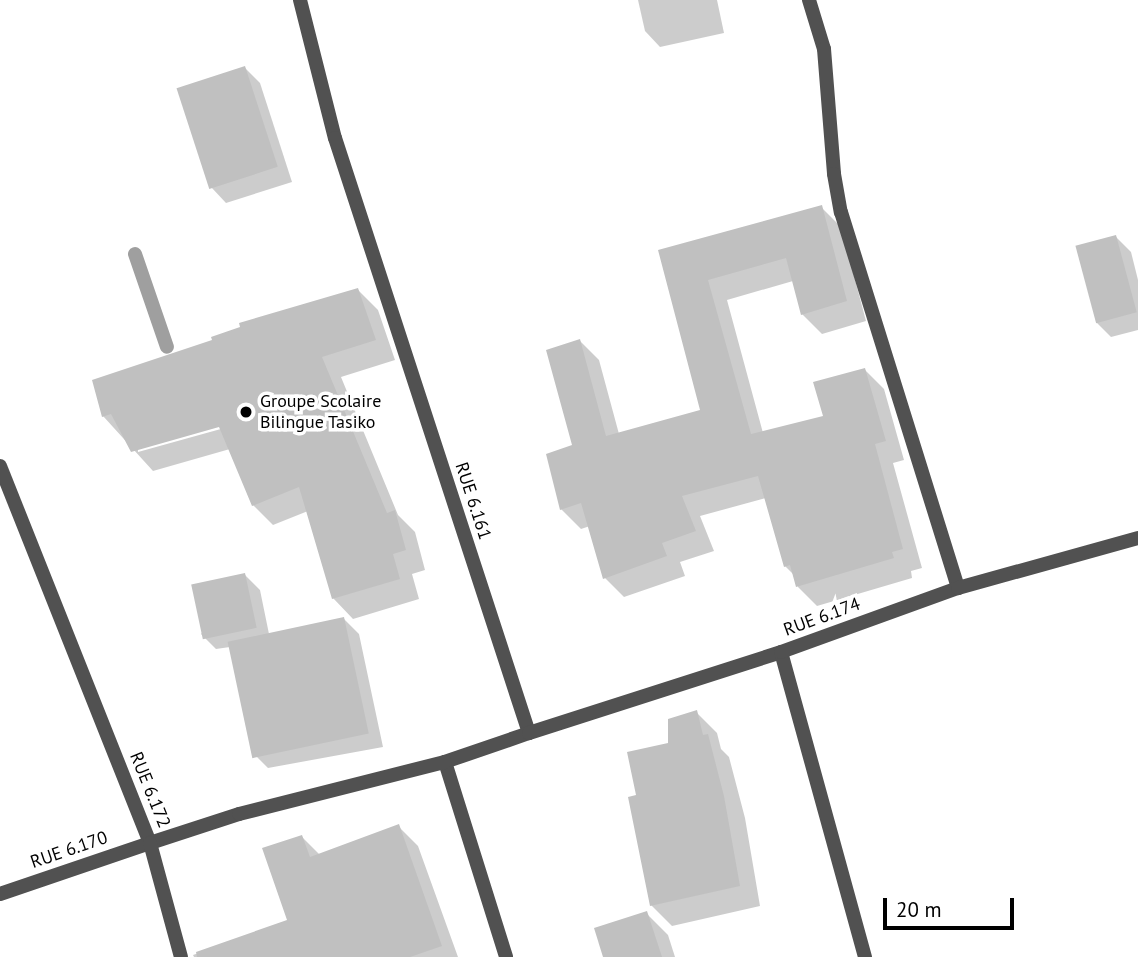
<!DOCTYPE html>
<style>
body{margin:0}
#map{position:relative;width:1138px;height:957px;overflow:hidden;background:#fff;font-family:"PT Sans",sans-serif}
div>[style]{position:absolute}
.shadow>*{inset:0;background:#0003}
.stream>*{height:14px;margin:-7px;padding:0 7px;transform-origin:7px;border-radius:7px;background:#9f9f9f}
.building>*{inset:0;background:#c0c0c0;transform-origin:0 0}
.street>*{height:14px;margin:-7px;padding:0 7px;transform-origin:7px;border-radius:7px;background:#515151}
.dots>*{width:19px;height:19px;translate:-50% -50%;box-sizing:border-box;border:4px solid #fff;border-radius:50%}
span{translate:-50% -50%;white-space:nowrap;text-align:center;line-height:1.15;-webkit-text-stroke:7px #fff;paint-order:stroke}
.poi-label{font-size:18px;color:#000}
.left{translate:0 -50%;text-align:left}
.street-label{font-size:18px;color:#000}
.scale{position:absolute;left:883px;top:898px;width:131px;height:32px;box-sizing:border-box;border:4px solid #000;border-top:0;padding-left:9px;font-size:21px;line-height:24px;white-space:nowrap;color:#000;-webkit-text-stroke:5px #fff;paint-order:stroke}
</style>
<div id="map">
<div class="shadow">
<div style="clip-path:polygon(638px 0,717px 0,724px 33px,660px 47px,645px 31px)"></div>
<div style="clip-path:polygon(245px 68px,260px 83px,292px 182px,226px 203px,211px 187px,179px 89px)"></div>
<div style="clip-path:polygon(821px 207px,841px 227px,866px 321px,822px 334px,802px 314px,793px 281px,727px 300px,763px 433px,825px 417px,865px 370px,884px 389px,904px 460px,893px 463px,922px 568px,911px 571px,912px 578px,817px 606px,798px 587px,795px 576px,785px 566px,766px 498px,700px 516px,714px 551px,680px 562px,685px 576px,624px 597px,605px 578px,590px 526px,581px 529px,561px 509px,575px 447px,580px 341px,599px 360px,619px 434px,702px 411px,660px 251px)"></div>
<div style="clip-path:polygon(1116px 237px,1131px 252px,1138px 280px,1138px 330px,1111px 337px,1096px 322px)"></div>
<div style="clip-path:polygon(evenodd,358px 290px,378px 310px,395px 360px,341px 377px,398px 515px,415px 532px,425px 570px,412px 574px,419px 599px,353px 619px,333px 598px,308px 511px,273px 525px,253px 505px,230px 449px,153px 471px,103px 416px,358px 290px,227px 423px,228px 427px,138px 452px,138px 448px,227px 423px)"></div>
<div style="clip-path:polygon(245px 575px,260px 590px,269px 634px,344px 619px,359px 634px,383px 747px,268px 768px,253px 753px,230px 647px,216px 649px,201px 634px)"></div>
<div style="clip-path:polygon(696px 712px,717px 733px,721px 749px,729px 757px,745px 818px,760px 906px,672px 926px,651px 905px,639px 797px,670px 744px)"></div>
<div style="clip-path:polygon(399px 827px,418px 846px,458px 957px,194px 957px,193px 955px,289px 921px,302px 837px,320px 855px)"></div>
<div style="clip-path:polygon(646px 913px,668px 935px,675px 957px,605px 957px)"></div>
</div>
<div class="stream">
<div style="left:135px;top:254px;width:98px;rotate:71deg"></div>
</div>
<div class="building">
<div style="left:245px;top:66px;width:106px;height:72px;rotate:72deg"></div>
<div style="clip-path:polygon(822px 205px,847px 301px,801px 315px,786px 258px,708px 280px,751px 434px,823px 416px,813px 382px,865px 368px,886px 441px,875px 444px,903px 549px,892px 552px,894px 558px,796px 587px,790px 565px,784px 567px,758px 476px,682px 496px,696px 531px,662px 543px,667px 556px,603px 579px,581px 503px,560px 510px,546px 454px,572px 445px,546px 350px,580px 339px,606px 436px,700px 410px,658px 250px)"></div>
<div style="left:1116px;top:235px;width:80px;height:42px;rotate:75deg"></div>
<div style="clip-path:polygon(358px 288px,376px 340px,322px 357px,387px 513px,395px 510px,406px 550px,393px 554px,400px 579px,332px 599px,299px 487px,252px 506px,219px 427px,131px 452px,111px 414px,102px 417px,92px 380px,212px 340px,211px 337px,240px 327px,239px 323px)"></div>
<div style="left:245px;top:573px;width:56px;height:55px;rotate:78deg"></div>
<div style="left:344px;top:617px;width:119px;height:119px;rotate:78deg"></div>
<div style="clip-path:polygon(697px 710px,703px 735px,708px 734px,724px 796px,740px 886px,650px 906px,628px 797px,636px 795px,627px 752px,668px 743px,668px 719px)"></div>
<div style="clip-path:polygon(399px 824px,442px 946px,410px 957px,197px 957px,196px 952px,287px 920px,262px 848px,302px 835px,310px 857px)"></div>
<div style="clip-path:polygon(647px 911px,662px 957px,603px 957px,594px 928px)"></div>
</div>
<div class="street">
<div style="left:300px;top:0;width:142px;rotate:75.8deg"></div>
<div style="left:335px;top:138px;width:626px;rotate:71.94deg"></div>
<div style="left:529px;top:733px;width:89px;rotate:161deg"></div>
<div style="left:445px;top:762px;width:204px;rotate:72.6deg"></div>
<div style="left:809px;top:0;width:51px;rotate:73deg"></div>
<div style="left:824px;top:49px;width:125px;rotate:85.4deg"></div>
<div style="left:834px;top:174px;width:39px;rotate:80deg"></div>
<div style="left:841px;top:212px;width:394px;rotate:72.7deg"></div>
<div style="left:0;top:466px;width:406px;rotate:68.3deg"></div>
<div style="left:150px;top:843px;width:94px;rotate:-18deg"></div>
<div style="left:239px;top:814px;width:212px;rotate:-14.2deg"></div>
<div style="left:529px;top:733px;width:265px;rotate:-17.8deg"></div>
<div style="left:0;top:894px;width:158px;rotate:-18.8deg"></div>
<div style="left:150px;top:843px;width:118px;rotate:74.8deg"></div>
<div style="left:865px;top:957px;width:316px;rotate:-105.4deg"></div>
<div style="left:781px;top:652px;width:188px;rotate:-19.9deg"></div>
<div style="left:958px;top:588px;width:187px;rotate:-15.5deg"></div>
</div>
<div class="dots">
<div style="left:246px;top:412px;background:#000"></div>
</div>
<div class="poi-label">
<span class="left" style="left:260px;top:412px">Groupe Scolaire<br>Bilingue Tasiko</span>
</div>
<div class="street-label">
<span style="left:473px;top:501px;rotate:72deg">RUE 6.161</span>
<span style="left:822px;top:617px;rotate:-20deg">RUE 6.174</span>
<span style="left:150px;top:790px;rotate:68deg">RUE 6.172</span>
<span style="left:69px;top:850px;rotate:-19deg">RUE 6.170</span>
</div>
<div class="scale">20 m</div>
</div>
